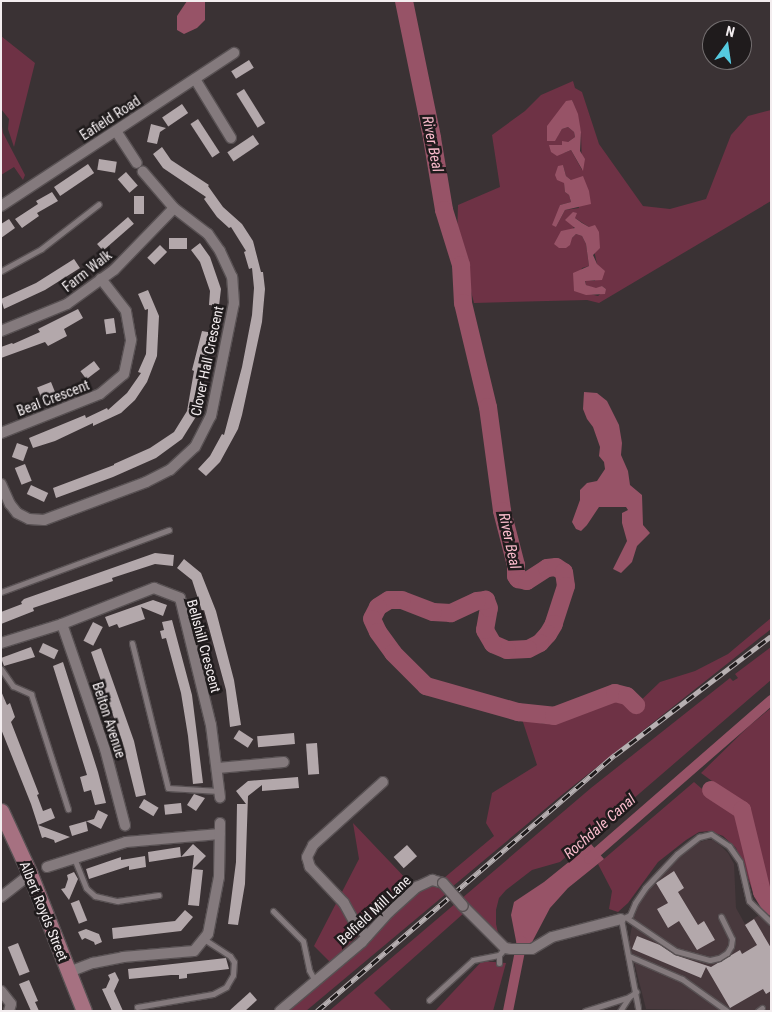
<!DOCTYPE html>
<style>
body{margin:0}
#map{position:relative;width:772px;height:1012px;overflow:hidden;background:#3a3234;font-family:"Roboto Condensed",sans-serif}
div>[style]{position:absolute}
.built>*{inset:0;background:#48393d}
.green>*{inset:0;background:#6e3245}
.water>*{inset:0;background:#975367}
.canal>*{height:10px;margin:-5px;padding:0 5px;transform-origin:5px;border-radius:5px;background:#975367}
.river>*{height:18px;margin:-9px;padding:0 9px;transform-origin:9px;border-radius:9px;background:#975367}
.building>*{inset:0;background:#b3a8ab;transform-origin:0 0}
.roads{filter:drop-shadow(1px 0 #585153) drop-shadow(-1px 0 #585153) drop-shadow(0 1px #585153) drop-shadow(0 -1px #585153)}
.lane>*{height:5px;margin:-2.5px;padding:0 2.5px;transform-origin:2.5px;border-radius:2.5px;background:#847a7d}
.street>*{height:10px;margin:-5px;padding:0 5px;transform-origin:5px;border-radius:5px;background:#847a7d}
.primary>*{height:15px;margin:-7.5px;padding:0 7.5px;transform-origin:7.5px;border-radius:7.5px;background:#a67181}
.rail>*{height:5px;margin-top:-2.5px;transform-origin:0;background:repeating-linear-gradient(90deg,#1f1b1c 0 9px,#b7b0b2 0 18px);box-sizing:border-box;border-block:1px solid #b7b0b2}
.bridges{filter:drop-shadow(1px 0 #585153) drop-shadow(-1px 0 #585153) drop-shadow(0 1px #585153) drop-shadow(0 -1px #585153)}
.street-bridge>*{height:10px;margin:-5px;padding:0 5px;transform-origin:5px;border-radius:5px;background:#847a7d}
span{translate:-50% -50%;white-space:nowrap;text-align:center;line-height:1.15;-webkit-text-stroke:5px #1f1b1c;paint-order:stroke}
.street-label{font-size:14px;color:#f3edef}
.water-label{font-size:15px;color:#f9bbcb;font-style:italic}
.frame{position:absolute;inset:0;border:2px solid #f3edef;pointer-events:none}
.north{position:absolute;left:702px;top:20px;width:50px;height:50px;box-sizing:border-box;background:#1f1b1c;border:1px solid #746f70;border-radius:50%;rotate:14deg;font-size:14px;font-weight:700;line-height:20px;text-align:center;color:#f3edef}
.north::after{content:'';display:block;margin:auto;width:18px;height:22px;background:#55cae0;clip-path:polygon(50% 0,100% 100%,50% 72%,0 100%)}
</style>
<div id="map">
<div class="built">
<div style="clip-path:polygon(706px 840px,713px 840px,721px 846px,728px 853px,734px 864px,736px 908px,745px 924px,767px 910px,771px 916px,771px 1011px,646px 1009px,629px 942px,636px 904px,647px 889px,678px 856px,697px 843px)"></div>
</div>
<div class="green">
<div style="clip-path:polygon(1px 36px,35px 63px,14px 147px,8px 129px,9px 119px,1px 109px)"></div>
<div style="clip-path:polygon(evenodd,573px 81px,575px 88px,582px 92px,599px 144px,643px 206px,670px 209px,706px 199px,731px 135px,748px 116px,771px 110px,771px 201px,599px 303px,587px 300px,474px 303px,457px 236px,458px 205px,500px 187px,492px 135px,525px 111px,541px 95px,573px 81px,572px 100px,581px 132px,582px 170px,571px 150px,564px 153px,568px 142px,575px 137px,574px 132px,568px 127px,562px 129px,555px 140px,572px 100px,573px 81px,563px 165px,566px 176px,571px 180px,579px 208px,565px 210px,556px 227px,560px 205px,571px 202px,569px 195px,565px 192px,563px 165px,573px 81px,575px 218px,589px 227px,597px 264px,595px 281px,585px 280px,586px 285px,596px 289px,602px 286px,606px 289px,598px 296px,574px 290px,582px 268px,589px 266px,586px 244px,582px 236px,576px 234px,572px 238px,575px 218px)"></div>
<div style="clip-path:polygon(1px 120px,3px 133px,25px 175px,23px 180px,14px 167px,1px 175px)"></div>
<div style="clip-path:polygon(771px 618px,771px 629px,563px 794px,452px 887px,444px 878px,494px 836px,486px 823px,492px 793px,537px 765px,522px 719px,545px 724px,562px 721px,592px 710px,614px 698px,621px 697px,634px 707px,660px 682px,695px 671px,728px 654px)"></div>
<div style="clip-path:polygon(771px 647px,771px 680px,560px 862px,532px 870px,506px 890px,499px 898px,496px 910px,496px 924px,499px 937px,461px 899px,591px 788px,730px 678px,733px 681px,738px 678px,735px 674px)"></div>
<div style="clip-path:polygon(771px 708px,771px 896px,766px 887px,746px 806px,701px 773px,749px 726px)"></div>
<div style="clip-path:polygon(694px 782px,708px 794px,738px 814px,760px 900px,756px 899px,736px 848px,723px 836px,710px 831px,699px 832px,686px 840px,658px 862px,628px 903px,618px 912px,609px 909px,612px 891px,598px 864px)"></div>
<div style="clip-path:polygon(353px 823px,410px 883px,408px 889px,330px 962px,314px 946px,359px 859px)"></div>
<div style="clip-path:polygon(426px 886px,439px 887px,447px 893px,306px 1011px,289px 1011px)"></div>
<div style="clip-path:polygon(456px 903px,464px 913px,374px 993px,392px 1011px,329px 1011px)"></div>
<div style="clip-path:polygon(482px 961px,506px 963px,493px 1011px,435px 1011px)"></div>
</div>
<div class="water">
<div style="clip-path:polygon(187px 1px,205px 1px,205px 20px,197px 28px,184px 34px,177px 30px,177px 16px)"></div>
<div style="clip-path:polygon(572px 100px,578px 114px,581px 132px,580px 151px,585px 159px,583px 171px,571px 150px,557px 156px,551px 152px,549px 145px,562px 145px,562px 141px,568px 142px,575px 137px,574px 132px,568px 127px,562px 129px,555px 141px,547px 141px,547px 126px,566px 101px)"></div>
<div style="clip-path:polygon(563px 165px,566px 176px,571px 180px,583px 176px,589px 191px,591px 204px,565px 210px,556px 227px,552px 225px,560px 205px,571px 202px,569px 195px,565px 192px,564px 183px,557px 180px,555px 175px,558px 166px)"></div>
<div style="clip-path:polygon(573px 212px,577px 213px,575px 218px,582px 223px,589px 227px,595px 225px,599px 232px,600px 248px,593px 255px,597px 264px,605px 271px,602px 280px,585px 281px,586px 285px,596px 288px,602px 286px,606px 289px,605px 294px,586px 295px,574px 291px,573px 273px,589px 266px,586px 244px,582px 236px,576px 234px,572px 238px,570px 245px,566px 248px,559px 248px,554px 244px,561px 231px,575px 228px,565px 220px)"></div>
<div style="clip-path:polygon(584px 392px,597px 393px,607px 401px,619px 425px,622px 443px,621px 455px,628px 471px,630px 485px,642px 495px,643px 525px,650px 533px,637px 546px,632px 562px,621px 573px,613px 569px,627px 541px,622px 523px,622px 513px,628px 510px,626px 507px,599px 507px,587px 525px,581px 531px,576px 529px,572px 522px,580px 500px,580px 490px,587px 483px,597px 481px,605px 469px,604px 462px,599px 456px,600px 447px,593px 427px,587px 419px,583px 409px)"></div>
<div style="clip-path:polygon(591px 844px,604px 859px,568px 888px,550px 908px,530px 946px,517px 946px,511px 915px,514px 902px,544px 882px)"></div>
</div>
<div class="canal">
<div style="left:589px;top:859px;width:242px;rotate:-41.1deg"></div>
<div style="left:508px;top:1011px;width:71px;rotate:-78.7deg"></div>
</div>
<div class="river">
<div style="left:404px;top:1px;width:140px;rotate:78.4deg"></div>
<div style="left:432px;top:138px;width:73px;rotate:80.5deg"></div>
<div style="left:444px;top:210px;width:58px;rotate:72.8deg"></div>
<div style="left:461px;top:265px;width:38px;rotate:87deg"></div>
<div style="left:463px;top:303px;width:107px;rotate:76.5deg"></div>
<div style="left:488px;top:407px;width:105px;rotate:82.3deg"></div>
<div style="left:502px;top:511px;width:56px;rotate:75.5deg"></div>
<div style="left:516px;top:565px;width:11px;rotate:90deg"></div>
<div style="left:516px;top:576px;width:4px;rotate:56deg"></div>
<div style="left:518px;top:579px;width:9px;rotate:13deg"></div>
<div style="left:527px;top:581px;width:24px;rotate:-33deg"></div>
<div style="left:547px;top:568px;width:9px;rotate:-6deg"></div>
<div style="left:556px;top:567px;width:9px;rotate:32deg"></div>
<div style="left:564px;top:572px;width:14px;rotate:82deg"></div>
<div style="left:566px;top:586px;width:40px;rotate:108deg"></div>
<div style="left:554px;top:624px;width:12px;rotate:121deg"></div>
<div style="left:548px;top:634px;width:12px;rotate:132deg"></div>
<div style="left:540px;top:643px;width:13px;rotate:153deg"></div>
<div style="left:528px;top:649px;width:21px;rotate:177deg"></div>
<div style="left:507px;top:650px;width:15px;rotate:-157deg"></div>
<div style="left:493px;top:644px;width:16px;rotate:-120deg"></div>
<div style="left:485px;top:630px;width:22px;rotate:-80deg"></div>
<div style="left:489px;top:608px;width:9px;rotate:-111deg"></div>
<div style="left:486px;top:600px;width:9px;rotate:174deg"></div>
<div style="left:477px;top:601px;width:29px;rotate:155deg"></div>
<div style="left:451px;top:613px;width:18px;rotate:-177deg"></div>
<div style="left:433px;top:612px;width:33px;rotate:-159deg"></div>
<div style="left:402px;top:600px;width:13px;rotate:180deg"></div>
<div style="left:389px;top:600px;width:13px;rotate:148deg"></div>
<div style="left:378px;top:607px;width:13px;rotate:117deg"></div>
<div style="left:372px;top:619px;width:14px;rotate:65deg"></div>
<div style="left:378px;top:632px;width:26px;rotate:54deg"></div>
<div style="left:393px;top:653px;width:47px;rotate:45deg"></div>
<div style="left:426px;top:686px;width:96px;rotate:15.8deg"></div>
<div style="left:518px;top:712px;width:36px;rotate:6deg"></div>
<div style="left:554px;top:716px;width:65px;rotate:-20.7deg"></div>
<div style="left:615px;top:693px;width:12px;rotate:14deg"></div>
<div style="left:627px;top:696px;width:13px;rotate:45deg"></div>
<div style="left:711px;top:790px;width:37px;rotate:33deg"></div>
<div style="left:742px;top:810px;width:84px;rotate:76.3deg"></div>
<div style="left:762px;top:892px;width:17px;rotate:59deg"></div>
</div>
<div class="building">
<div style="left:249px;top:60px;width:9px;height:21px;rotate:58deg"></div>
<div style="left:244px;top:89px;width:40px;height:9px;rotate:58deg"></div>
<div style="left:182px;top:104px;width:11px;height:24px;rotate:56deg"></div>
<div style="left:198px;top:119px;width:40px;height:9px;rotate:57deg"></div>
<div style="clip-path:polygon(151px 124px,166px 128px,160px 132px,157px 144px,147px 142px)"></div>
<div style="left:253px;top:135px;width:11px;height:31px;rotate:56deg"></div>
<div style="clip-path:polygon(162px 147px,171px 160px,209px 185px,208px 186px,223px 207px,242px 224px,253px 241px,261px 272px,263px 272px,265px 289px,262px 322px,242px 415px,238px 429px,220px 462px,206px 476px,198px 469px,210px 456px,222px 434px,224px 435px,242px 367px,252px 315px,254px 288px,252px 268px,249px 269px,244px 252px,246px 251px,231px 227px,229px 228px,217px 217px,204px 199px,206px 197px,163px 168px,153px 154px)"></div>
<div style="left:99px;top:159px;width:18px;height:11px;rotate:9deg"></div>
<div style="left:88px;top:164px;width:11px;height:41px;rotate:56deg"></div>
<div style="left:126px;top:172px;width:18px;height:11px;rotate:49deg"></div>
<div style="clip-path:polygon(52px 192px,58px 201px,37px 213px,39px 216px,22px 228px,15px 219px,38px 204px,36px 201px)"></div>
<div style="left:134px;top:196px;width:10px;height:18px"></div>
<div style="left:128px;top:217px;width:9px;height:41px;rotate:49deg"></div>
<div style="clip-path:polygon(9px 219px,15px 228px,1px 238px,1px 224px)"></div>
<div style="left:169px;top:238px;width:18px;height:11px"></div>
<div style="clip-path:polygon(200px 243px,210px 257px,221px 289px,219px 306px,209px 305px,210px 291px,200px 262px,191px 250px)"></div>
<div style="left:160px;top:245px;width:10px;height:18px;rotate:45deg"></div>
<div style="clip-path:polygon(74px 259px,80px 268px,45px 290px,4px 309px,1px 299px,36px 283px)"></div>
<div style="clip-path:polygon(148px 290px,159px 316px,157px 356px,147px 382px,135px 400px,121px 413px,93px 426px,93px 423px,55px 441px,33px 448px,29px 438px,85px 415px,86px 418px,107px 408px,108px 410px,127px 393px,141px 373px,138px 372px,146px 354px,148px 309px,145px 310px,138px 294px)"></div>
<div style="clip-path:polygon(78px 309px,83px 318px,64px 329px,67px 336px,48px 346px,45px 342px,1px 358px,1px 347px,12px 343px,13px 344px,40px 332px,38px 329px)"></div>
<div style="left:114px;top:318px;width:15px;height:10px;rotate:82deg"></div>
<div style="clip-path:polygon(202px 331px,213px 333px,202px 377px,204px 377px,199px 399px,201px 399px,197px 415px,182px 439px,156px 458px,113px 477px,56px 498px,53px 488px,114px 465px,114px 464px,150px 448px,174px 432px,187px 411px,194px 371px,192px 370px)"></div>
<div style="left:94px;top:361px;width:10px;height:17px;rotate:53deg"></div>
<div style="left:51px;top:382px;width:11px;height:15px;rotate:68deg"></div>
<div style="left:17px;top:443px;width:12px;height:15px;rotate:20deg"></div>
<div style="left:25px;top:464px;width:18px;height:11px;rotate:68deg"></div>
<div style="left:31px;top:485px;width:19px;height:10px;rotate:25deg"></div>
<div style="clip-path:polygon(155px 553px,174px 555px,173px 566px,155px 564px,112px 578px,113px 581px,33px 608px,34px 611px,1px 624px,1px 612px,22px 604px,21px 602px,24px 599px)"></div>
<div style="clip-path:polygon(184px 559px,201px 573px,216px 611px,234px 680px,241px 725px,230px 727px,226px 690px,204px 610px,202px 611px,192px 580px,177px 568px)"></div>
<div style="clip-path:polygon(153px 600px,167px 605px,163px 616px,141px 607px,145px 619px,119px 628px,117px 624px,109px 627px,105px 617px)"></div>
<div style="clip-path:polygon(172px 620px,192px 695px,203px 783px,193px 784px,188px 736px,181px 693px,166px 638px,162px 639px,160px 631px,164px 630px,162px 622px)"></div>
<div style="left:93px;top:622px;width:11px;height:21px;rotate:27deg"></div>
<div style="left:43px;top:643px;width:17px;height:10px;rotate:25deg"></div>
<div style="clip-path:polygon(31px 647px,35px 657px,4px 666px,1px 658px)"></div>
<div style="clip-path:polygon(101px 648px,134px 741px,146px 795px,136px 797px,122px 741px,91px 652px)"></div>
<div style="clip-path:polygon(63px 662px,98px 772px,106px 803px,95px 805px,91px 790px,84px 792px,80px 777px,87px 775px,53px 666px)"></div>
<div style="clip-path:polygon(1px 691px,7px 705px,10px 703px,15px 717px,11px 722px,39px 794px,37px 795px,43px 811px,51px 808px,55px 818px,38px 825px,70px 837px,55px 843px,54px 840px,45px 837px,42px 838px,31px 804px,1px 729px)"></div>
<div style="left:239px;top:730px;width:17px;height:10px;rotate:33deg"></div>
<div style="left:294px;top:733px;width:11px;height:37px;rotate:85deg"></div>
<div style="left:317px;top:743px;width:31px;height:11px;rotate:86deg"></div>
<div style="clip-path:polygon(298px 777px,299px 788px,262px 791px,262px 785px,248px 796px,245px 884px,238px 925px,228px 924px,236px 862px,237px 804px,246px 804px,236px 791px,248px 781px)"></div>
<div style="clip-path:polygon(194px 794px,205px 798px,196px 811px,187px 805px)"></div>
<div style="left:144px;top:799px;width:17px;height:10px;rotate:31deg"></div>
<div style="left:181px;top:803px;width:10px;height:17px;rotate:84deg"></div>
<div style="clip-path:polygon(98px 810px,108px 815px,101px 829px,86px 821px,88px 831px,72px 836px,69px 826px,94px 819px)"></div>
<div style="clip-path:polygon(193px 844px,206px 856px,193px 869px,203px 870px,199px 906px,188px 905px,194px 855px,149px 862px,148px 852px,180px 847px,181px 857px)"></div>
<div style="left:407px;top:845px;width:15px;height:18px;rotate:48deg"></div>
<div style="clip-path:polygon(145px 856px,146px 867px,129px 870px,129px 866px,89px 879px,86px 869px,121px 857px,121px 860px)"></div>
<div style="clip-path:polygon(674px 871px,684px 888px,678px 892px,698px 925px,704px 921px,715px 940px,697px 950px,679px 921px,668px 928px,657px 909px,668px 903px,656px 883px)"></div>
<div style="clip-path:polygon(74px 872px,78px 879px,69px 900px,61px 889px,65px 888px,68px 879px,67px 875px)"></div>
<div style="left:79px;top:900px;width:22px;height:9px;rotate:68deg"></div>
<div style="clip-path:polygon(185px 910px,193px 917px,181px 931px,113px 939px,112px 928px,175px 921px)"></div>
<div style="clip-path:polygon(754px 919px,771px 948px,771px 991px,766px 994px,763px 989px,730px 1008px,706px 967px,701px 978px,632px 949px,637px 936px,660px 945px,675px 955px,711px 967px,740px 950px,742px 954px,757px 945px,745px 925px)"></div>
<div style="clip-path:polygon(86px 929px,99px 934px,102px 942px,95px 945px,94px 942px,85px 938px,82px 940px,78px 932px)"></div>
<div style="left:18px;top:943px;width:31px;height:11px;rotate:68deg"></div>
<div style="clip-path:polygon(226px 958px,229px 969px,187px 974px,187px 978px,179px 979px,179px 975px,171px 975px,129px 979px,128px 969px)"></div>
<div style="clip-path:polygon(115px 972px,119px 980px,114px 991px,123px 1011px,112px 1011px,102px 989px,106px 988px,110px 979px,108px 975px)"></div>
<div style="clip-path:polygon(29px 980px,38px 1001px,35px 1002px,39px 1011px,31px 1011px,19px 984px)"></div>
<div style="clip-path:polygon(250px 992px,257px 1000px,245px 1011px,229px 1011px)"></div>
</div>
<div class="roads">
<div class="lane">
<div style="left:1px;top:271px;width:46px;rotate:-28.8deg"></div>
<div style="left:41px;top:249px;width:73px;rotate:-37.8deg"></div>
<div style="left:1px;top:592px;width:179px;rotate:-20.3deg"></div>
<div style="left:132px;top:643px;width:149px;rotate:76.1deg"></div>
<div style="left:168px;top:788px;width:51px;rotate:3.4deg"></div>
<div style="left:1px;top:669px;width:21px;rotate:55deg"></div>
<div style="left:13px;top:686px;width:20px;rotate:24deg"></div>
<div style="left:31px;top:694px;width:121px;rotate:72.2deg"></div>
<div style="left:74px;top:858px;width:32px;rotate:68deg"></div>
<div style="left:86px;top:888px;width:12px;rotate:42deg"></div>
<div style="left:95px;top:896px;width:23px;rotate:13deg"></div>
<div style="left:117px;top:901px;width:42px;rotate:-8.1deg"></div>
<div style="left:273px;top:911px;width:42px;rotate:45deg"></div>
<div style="left:303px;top:941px;width:30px;rotate:78deg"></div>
<div style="left:309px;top:970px;width:13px;rotate:61deg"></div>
<div style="left:627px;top:918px;width:59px;rotate:34deg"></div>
<div style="left:676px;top:951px;width:35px;rotate:15deg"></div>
<div style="left:710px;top:960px;width:9px;rotate:-13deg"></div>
<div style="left:719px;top:958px;width:9px;rotate:-32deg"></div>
<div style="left:727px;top:953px;width:8px;rotate:-60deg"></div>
<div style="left:731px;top:946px;width:7px;rotate:-82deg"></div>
<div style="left:732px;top:939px;width:25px;rotate:-116deg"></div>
<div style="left:499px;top:955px;width:8px;rotate:90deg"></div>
<div style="left:629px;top:956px;width:58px;rotate:23.5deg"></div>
<div style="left:682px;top:979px;width:55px;rotate:35.4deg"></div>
<div style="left:429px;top:1000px;width:59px;rotate:-42.3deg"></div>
<div style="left:473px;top:960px;width:26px;rotate:-11deg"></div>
<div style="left:499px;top:955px;width:9px;rotate:-49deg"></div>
<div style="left:137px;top:1007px;width:77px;rotate:-9.7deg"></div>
<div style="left:213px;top:994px;width:15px;rotate:-28deg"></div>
<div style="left:226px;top:987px;width:14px;rotate:-60deg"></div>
<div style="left:233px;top:975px;width:13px;rotate:-86deg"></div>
<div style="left:234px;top:962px;width:7px;rotate:-124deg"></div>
<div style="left:230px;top:956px;width:31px;rotate:-147deg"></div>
<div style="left:638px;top:1008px;width:91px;rotate:-100.8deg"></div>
<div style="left:621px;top:919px;width:10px;rotate:-24deg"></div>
<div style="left:630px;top:915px;width:13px;rotate:-67deg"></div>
<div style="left:635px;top:903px;width:18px;rotate:-56deg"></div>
<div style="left:645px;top:888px;width:47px;rotate:-46.7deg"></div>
<div style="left:677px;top:854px;width:28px;rotate:-38deg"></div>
<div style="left:699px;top:837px;width:12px;rotate:-14deg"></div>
<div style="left:711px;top:834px;width:22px;rotate:34deg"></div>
<div style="left:729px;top:846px;width:19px;rotate:55deg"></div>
<div style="left:740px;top:862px;width:40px;rotate:77deg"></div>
<div style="left:749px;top:901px;width:30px;rotate:44deg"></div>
<div style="left:585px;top:1011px;width:46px;rotate:-17.7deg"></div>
<div style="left:620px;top:1011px;width:17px;rotate:-57deg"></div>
<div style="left:629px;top:997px;width:9px;rotate:-36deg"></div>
<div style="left:758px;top:1011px;width:5px;rotate:-37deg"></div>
</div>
<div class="street">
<div style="left:195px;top:79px;width:69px;rotate:58.6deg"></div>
<div style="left:116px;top:131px;width:38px;rotate:57deg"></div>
<div style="left:1px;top:206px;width:279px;rotate:-33.3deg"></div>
<div style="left:1px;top:331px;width:71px;rotate:-22.2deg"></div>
<div style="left:67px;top:304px;width:58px;rotate:-35.9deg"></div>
<div style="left:114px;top:270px;width:86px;rotate:-45.9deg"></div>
<div style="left:1px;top:433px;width:106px;rotate:-21.5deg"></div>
<div style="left:100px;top:394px;width:31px;rotate:-40deg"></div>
<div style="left:124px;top:374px;width:35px;rotate:-78deg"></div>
<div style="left:131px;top:340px;width:29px;rotate:-100deg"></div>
<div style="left:126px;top:311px;width:41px;rotate:-128deg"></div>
<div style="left:1px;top:484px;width:22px;rotate:66deg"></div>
<div style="left:10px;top:504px;width:11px;rotate:52deg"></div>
<div style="left:17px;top:513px;width:13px;rotate:27deg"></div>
<div style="left:29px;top:519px;width:15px;rotate:4deg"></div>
<div style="left:44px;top:520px;width:109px;rotate:-20.4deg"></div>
<div style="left:146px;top:482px;width:27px;rotate:-27deg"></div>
<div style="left:170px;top:470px;width:34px;rotate:-43deg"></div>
<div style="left:195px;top:447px;width:35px;rotate:-63deg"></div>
<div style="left:211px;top:416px;width:115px;rotate:-78.5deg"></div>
<div style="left:234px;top:303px;width:26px;rotate:-94deg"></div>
<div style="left:232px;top:277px;width:29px;rotate:-115deg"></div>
<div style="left:220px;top:251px;width:21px;rotate:-125deg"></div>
<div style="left:208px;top:234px;width:43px;rotate:-142.6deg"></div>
<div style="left:174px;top:208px;width:48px;rotate:-130.7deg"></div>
<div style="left:62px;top:624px;width:132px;rotate:71deg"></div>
<div style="left:105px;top:749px;width:79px;rotate:75.3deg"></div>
<div style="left:1px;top:643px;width:64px;rotate:-17.3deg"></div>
<div style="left:62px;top:624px;width:99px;rotate:-21.4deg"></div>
<div style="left:154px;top:588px;width:28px;rotate:21deg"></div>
<div style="left:180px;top:598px;width:131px;rotate:76.3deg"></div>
<div style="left:211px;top:725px;width:73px;rotate:82.9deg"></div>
<div style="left:218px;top:768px;width:66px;rotate:-5.2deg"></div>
<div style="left:47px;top:867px;width:83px;rotate:-17.6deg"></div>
<div style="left:126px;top:842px;width:94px;rotate:-4.9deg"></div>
<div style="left:1px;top:897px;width:37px;rotate:-38deg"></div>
<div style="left:463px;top:906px;width:59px;rotate:45deg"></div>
<div style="left:505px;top:948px;width:6px;rotate:9deg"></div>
<div style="left:511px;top:949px;width:21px"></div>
<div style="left:532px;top:949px;width:23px;rotate:-31deg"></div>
<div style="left:552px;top:937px;width:71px;rotate:-14.6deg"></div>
<div style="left:367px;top:936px;width:18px;rotate:-133deg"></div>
<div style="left:355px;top:923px;width:23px;rotate:-119deg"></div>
<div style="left:344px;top:903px;width:50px;rotate:-133.4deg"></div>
<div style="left:310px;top:867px;width:10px;rotate:-107deg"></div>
<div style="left:307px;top:857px;width:13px;rotate:-63deg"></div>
<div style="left:313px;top:845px;width:94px;rotate:-42deg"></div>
<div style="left:69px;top:972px;width:26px;rotate:-21deg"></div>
<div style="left:93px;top:963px;width:31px;rotate:-11deg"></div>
<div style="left:123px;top:957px;width:71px;rotate:-4.8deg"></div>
<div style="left:194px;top:951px;width:22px;rotate:-51deg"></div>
<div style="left:208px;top:934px;width:58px;rotate:-79.1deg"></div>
<div style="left:219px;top:877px;width:54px;rotate:-88.9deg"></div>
<div style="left:1px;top:991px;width:16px;rotate:52deg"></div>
<div style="left:11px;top:1004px;width:7px;rotate:106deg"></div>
<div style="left:280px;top:1011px;width:107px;rotate:-40.1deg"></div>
<div style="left:362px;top:942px;width:40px;rotate:-48deg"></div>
<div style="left:389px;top:912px;width:38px;rotate:-42deg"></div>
<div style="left:417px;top:887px;width:17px;rotate:-25deg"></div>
<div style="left:432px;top:880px;width:11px;rotate:15deg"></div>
</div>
<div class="primary">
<div style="left:1px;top:811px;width:69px;rotate:65.3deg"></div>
<div style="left:30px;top:874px;width:147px;rotate:68.5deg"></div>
</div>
</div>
<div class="rail">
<div style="left:317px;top:1011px;width:393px;rotate:-40.7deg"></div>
<div style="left:615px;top:755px;width:196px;rotate:-37.3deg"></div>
</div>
<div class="bridges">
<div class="street-bridge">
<div style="left:443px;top:883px;width:30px;rotate:49deg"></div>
</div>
</div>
<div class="street-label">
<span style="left:110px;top:118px;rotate:-33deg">Eafield Road</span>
<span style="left:87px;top:271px;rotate:-38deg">Farm Walk</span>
<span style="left:207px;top:361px;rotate:-78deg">Clover Hall Crescent</span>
<span style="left:53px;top:398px;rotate:-21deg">Beal Crescent</span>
<span style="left:204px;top:646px;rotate:75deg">Bellshill Crescent</span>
<span style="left:109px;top:720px;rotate:72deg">Belton Avenue</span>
<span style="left:374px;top:910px;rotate:-43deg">Belfield Mill Lane</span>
<span style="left:44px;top:911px;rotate:68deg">Albert Royds Street</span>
</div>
<div class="water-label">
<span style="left:432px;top:144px;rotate:79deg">River Beal</span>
<span style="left:509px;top:541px;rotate:78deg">River Beal</span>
<span style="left:600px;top:827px;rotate:-41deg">Rochdale Canal</span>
</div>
<div class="frame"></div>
<div class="north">N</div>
</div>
